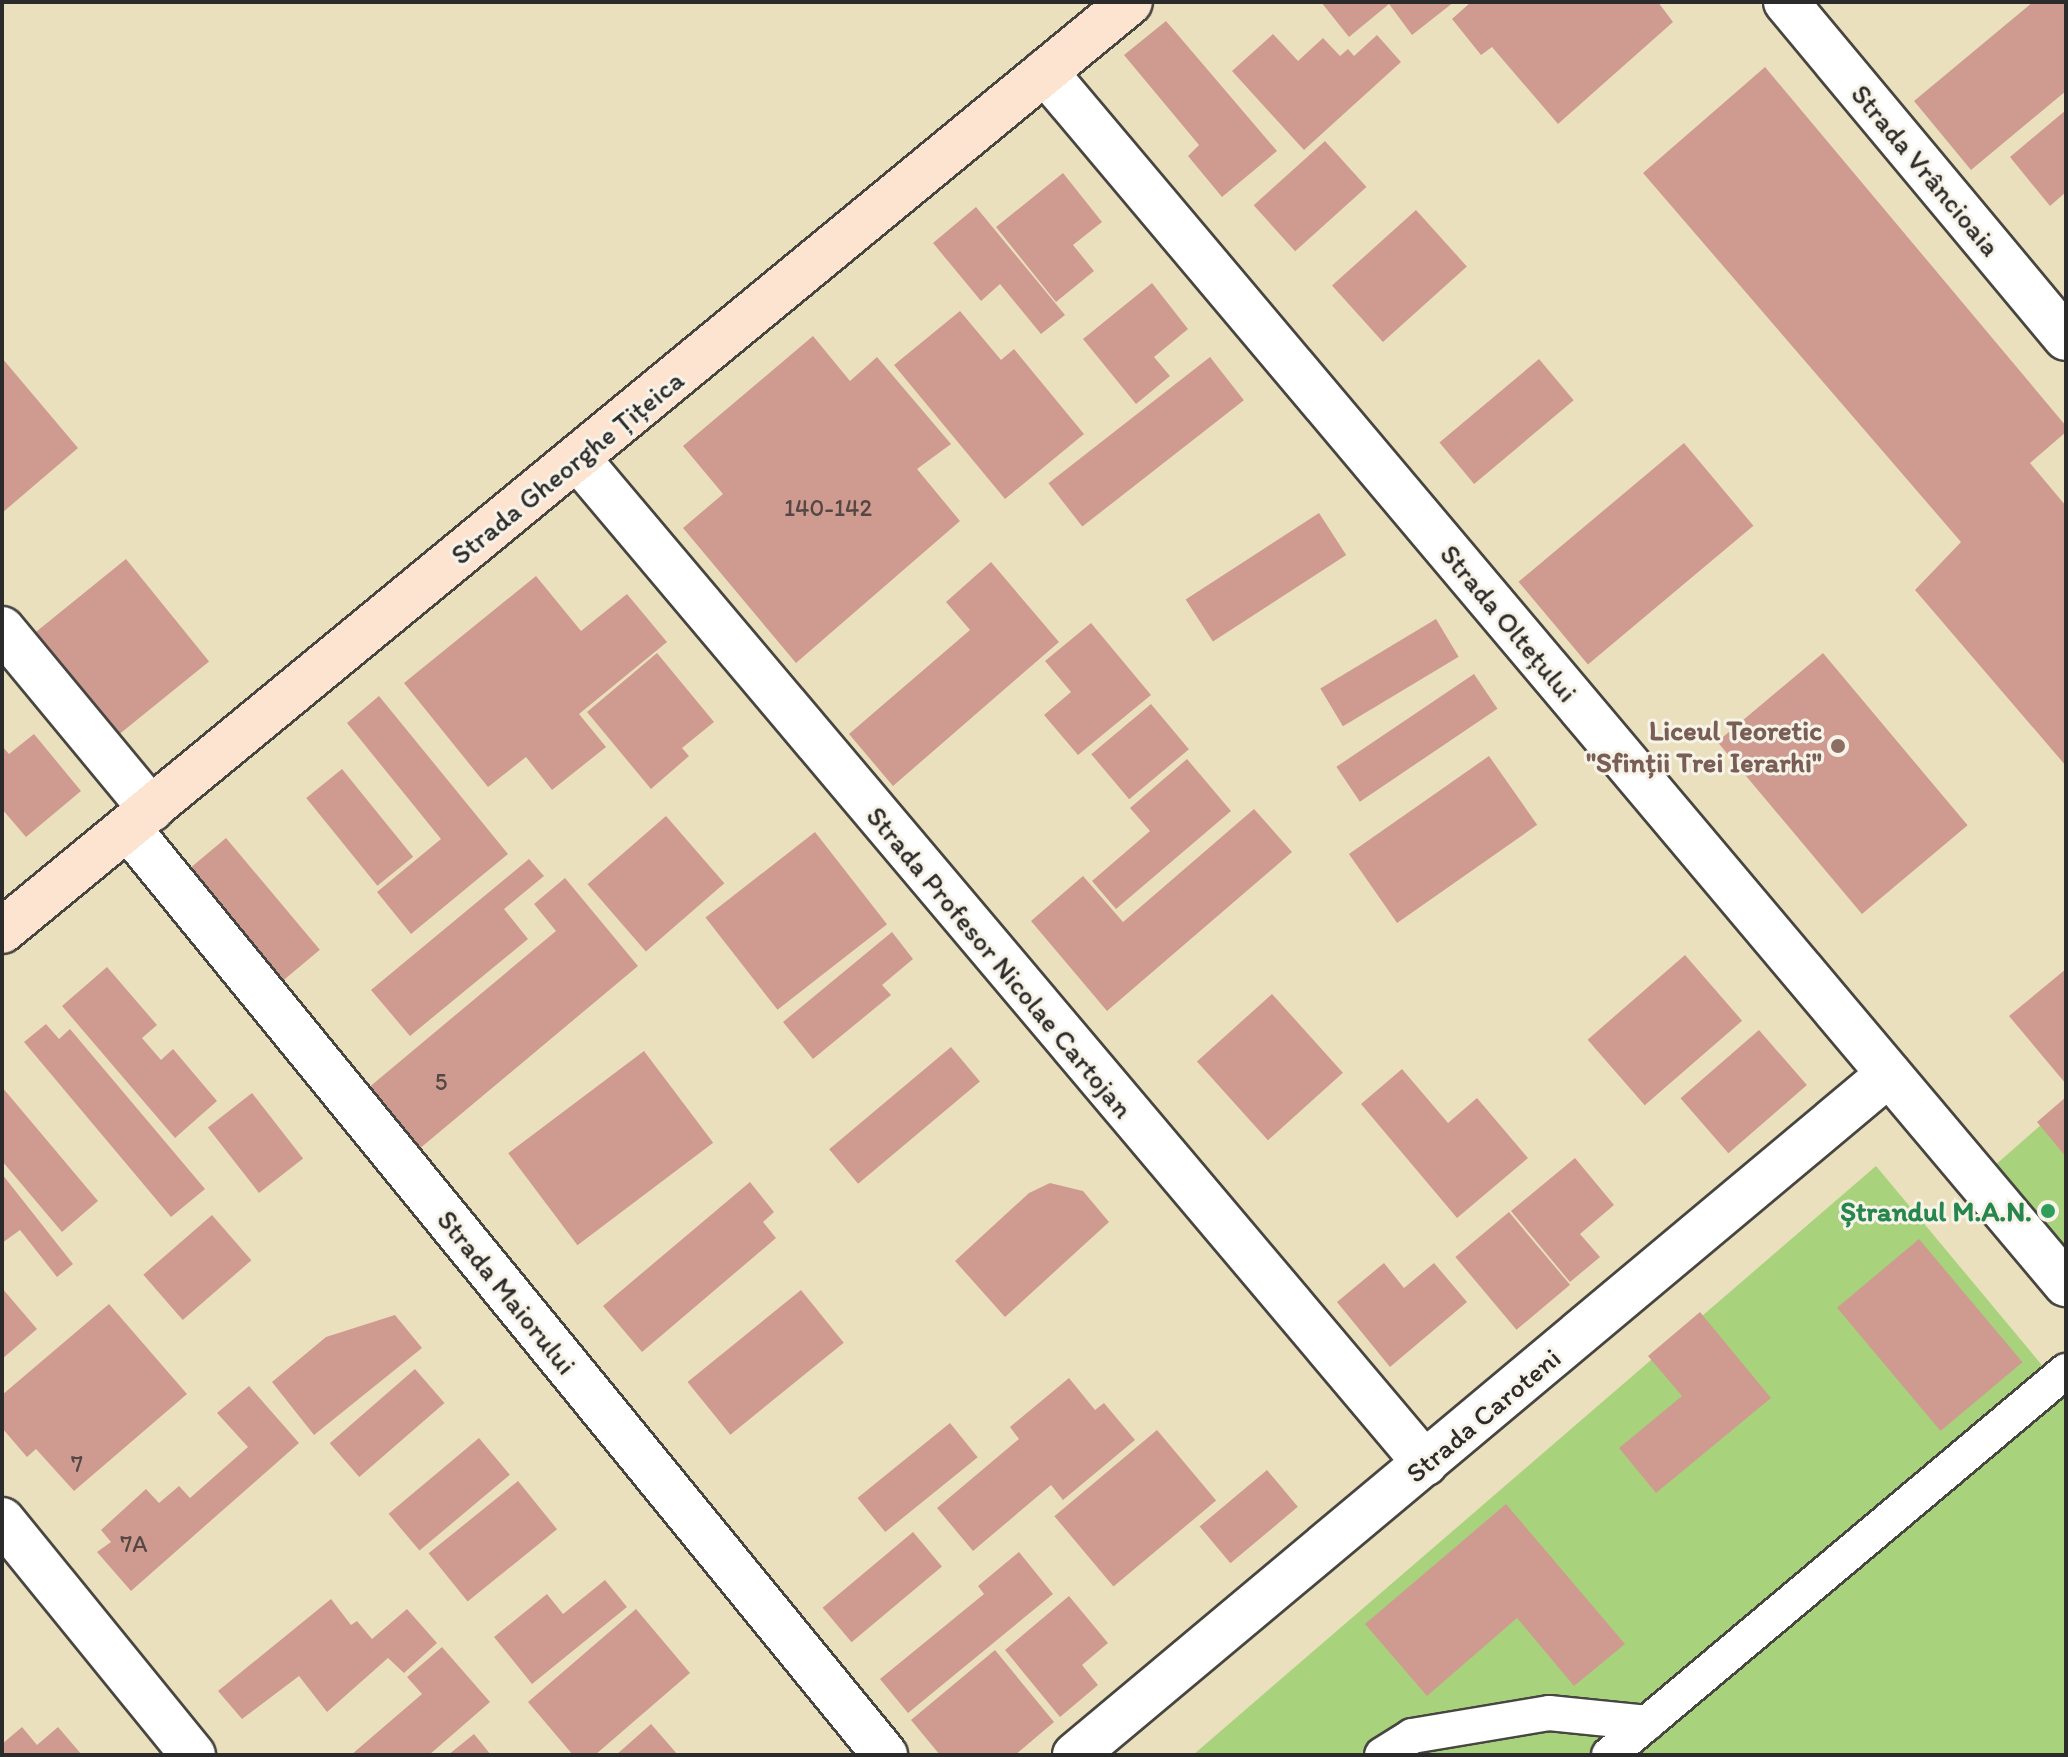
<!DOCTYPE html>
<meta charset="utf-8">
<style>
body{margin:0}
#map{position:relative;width:2068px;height:1757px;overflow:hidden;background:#ebe0bd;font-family:Itim,sans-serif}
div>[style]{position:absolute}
.green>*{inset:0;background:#a9d27d}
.building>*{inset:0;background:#cf9b90;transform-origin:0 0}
.roads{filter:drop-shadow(2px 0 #484641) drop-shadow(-2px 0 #484641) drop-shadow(0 2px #484641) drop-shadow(0 -2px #484641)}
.lane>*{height:34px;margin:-17px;padding:0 17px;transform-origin:17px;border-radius:17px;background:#fff}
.street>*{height:44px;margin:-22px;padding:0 22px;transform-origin:22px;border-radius:22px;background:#fff}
.secondary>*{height:44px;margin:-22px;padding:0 22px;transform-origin:22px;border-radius:22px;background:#fde4d1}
.dots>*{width:22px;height:22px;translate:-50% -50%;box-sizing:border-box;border:4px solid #f7f3e8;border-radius:50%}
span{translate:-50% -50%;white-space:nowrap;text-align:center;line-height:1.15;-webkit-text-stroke:6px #f7f3e8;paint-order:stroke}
.number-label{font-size:24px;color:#544744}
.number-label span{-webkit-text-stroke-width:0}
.street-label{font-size:28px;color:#2b2b2b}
.education-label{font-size:28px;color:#785e54;font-weight:700}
.right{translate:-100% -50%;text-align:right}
.leisure-label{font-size:28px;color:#27864d;font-weight:700}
.frame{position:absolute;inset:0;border:4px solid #2b2b2b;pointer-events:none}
</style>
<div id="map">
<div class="green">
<div style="clip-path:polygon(2066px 1103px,2066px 1255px,1993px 1167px)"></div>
<div style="clip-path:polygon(1876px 1166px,2066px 1394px,2066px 1755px,1193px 1755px)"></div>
</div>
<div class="building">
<div style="clip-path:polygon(1321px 2px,1454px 2px,1412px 35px,1389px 4px,1349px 37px)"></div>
<div style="clip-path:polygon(1471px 2px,1658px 2px,1673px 22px,1558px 124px,1492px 47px,1481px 55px,1452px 19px)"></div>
<div style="clip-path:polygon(2033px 2px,2066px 2px,2066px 91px,1971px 170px,1914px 101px)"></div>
<div style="clip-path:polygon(1166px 21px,1277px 151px,1222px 197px,1188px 156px,1199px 145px,1124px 55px)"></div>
<div style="clip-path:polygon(1273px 34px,1298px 61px,1323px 38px,1340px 56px,1348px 49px,1354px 56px,1377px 35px,1401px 62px,1304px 150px,1232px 71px)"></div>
<div style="clip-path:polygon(1765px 67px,2066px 426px,2066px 432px,2030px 463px,2066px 506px,2066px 766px,1915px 590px,1961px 542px,1643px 173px)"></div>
<div style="clip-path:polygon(2066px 110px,2066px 192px,2050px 206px,2010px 157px)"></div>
<div style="left:1325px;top:141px;width:62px;height:96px;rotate:48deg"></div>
<div style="clip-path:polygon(1063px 173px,1102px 222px,1073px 245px,1094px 271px,1056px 302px,996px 227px)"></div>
<div style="clip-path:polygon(976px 207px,1065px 315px,1041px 334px,1000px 284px,981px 301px,933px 243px)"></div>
<div style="left:1416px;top:210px;width:76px;height:113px;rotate:48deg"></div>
<div style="clip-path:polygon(1152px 283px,1188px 329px,1154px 357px,1170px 376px,1136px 404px,1083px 339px)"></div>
<div style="clip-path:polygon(960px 311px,1001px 360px,1014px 349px,1084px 434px,1005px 499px,894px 365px)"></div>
<div style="clip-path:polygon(813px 336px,850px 381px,877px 357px,951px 444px,917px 469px,960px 521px,796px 663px,683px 528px,723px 494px,683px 446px)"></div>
<div style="left:1210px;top:357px;width:55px;height:205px;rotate:52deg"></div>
<div style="clip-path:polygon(2px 358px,78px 448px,2px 513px)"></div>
<div style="left:1539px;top:359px;width:54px;height:130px;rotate:50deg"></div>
<div style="left:1684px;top:443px;width:108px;height:216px;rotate:50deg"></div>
<div style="left:1319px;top:513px;width:50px;height:159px;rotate:57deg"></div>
<div style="left:126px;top:559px;width:132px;height:122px;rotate:51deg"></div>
<div style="clip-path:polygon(991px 562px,1059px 642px,893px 786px,849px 734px,970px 630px,946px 602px)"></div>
<div style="clip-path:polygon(536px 576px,581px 631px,627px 594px,667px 642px,579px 714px,606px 747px,552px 790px,526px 757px,488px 787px,404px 683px)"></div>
<div style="left:1436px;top:619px;width:44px;height:135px;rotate:59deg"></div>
<div style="clip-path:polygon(1091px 623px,1151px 695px,1078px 755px,1044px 715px,1071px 692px,1045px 661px)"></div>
<div style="clip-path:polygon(657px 653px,714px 722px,682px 748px,689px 756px,651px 789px,587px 712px)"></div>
<div style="left:1823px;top:653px;width:225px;height:138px;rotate:50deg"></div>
<div style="left:1474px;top:674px;width:42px;height:166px;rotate:56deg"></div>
<div style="clip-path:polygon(379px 696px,508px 854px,411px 934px,377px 892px,441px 839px,347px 723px)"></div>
<div style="left:1151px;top:704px;width:59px;height:78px;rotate:50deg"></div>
<div style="clip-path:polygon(34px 734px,81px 791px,26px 837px,2px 809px,2px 746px,9px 754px)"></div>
<div style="left:1489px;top:756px;width:84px;height:171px;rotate:55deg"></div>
<div style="clip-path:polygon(1187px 759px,1231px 811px,1116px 909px,1092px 881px,1150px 831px,1130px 808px)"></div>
<div style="left:342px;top:769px;width:113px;height:46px;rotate:51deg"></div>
<div style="clip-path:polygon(1254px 809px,1292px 852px,1107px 1011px,1031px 921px,1083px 876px,1123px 922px)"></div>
<div style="left:666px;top:816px;width:89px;height:104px;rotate:49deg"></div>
<div style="left:815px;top:832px;width:117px;height:139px;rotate:52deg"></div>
<div style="left:226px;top:838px;width:146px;height:49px;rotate:50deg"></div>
<div style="clip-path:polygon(529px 859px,544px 876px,504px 909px,528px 939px,410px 1036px,371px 990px)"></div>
<div style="clip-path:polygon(565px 878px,638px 966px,412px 1155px,361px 1094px,556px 931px,534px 904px)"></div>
<div style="clip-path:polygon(892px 932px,913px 959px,882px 985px,891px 995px,813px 1059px,783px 1022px)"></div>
<div style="left:1685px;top:955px;width:87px;height:129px;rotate:49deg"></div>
<div style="clip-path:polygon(107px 967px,157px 1025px,142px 1038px,161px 1060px,173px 1049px,217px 1101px,175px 1138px,62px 1006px)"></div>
<div style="clip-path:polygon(2066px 969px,2066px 1084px,2009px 1016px)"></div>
<div style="left:1272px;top:994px;width:106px;height:101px;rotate:48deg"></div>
<div style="clip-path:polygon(46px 1024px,59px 1039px,70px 1029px,205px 1189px,171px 1217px,24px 1042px)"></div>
<div style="left:1759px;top:1030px;width:73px;height:104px;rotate:49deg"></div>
<div style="left:951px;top:1047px;width:45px;height:159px;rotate:50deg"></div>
<div style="left:644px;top:1051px;width:115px;height:170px;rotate:53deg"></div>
<div style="clip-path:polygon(1402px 1069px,1448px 1123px,1477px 1098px,1528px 1158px,1457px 1218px,1361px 1104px)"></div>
<div style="clip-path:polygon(2px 1087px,98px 1201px,62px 1232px,2px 1161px)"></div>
<div style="left:252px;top:1093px;width:83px;height:56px;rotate:52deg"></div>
<div style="clip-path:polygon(2066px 1097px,2066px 1157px,2037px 1122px)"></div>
<div style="clip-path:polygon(1575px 1158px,1614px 1205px,1580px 1234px,1600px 1257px,1570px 1282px,1511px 1211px)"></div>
<div style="clip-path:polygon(2px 1174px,73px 1264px,57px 1277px,20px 1230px,2px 1243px)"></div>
<div style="clip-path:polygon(750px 1182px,774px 1212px,763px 1222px,776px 1238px,642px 1352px,603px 1306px)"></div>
<div style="clip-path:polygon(1050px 1183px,1083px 1191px,1109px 1222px,1005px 1317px,955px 1261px,1029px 1193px)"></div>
<div style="left:1509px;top:1212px;width:95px;height:70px;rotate:50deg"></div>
<div style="left:212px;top:1215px;width:60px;height:91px;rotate:49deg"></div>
<div style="left:1919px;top:1239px;width:161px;height:107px;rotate:50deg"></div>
<div style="clip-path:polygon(1384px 1263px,1404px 1288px,1434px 1263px,1467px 1302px,1390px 1367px,1337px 1302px)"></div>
<div style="clip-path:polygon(2px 1288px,37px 1329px,2px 1359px)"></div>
<div style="left:801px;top:1290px;width:68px;height:146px;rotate:51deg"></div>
<div style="clip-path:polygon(109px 1304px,187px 1394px,74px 1491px,36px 1449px,27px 1457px,2px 1428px,2px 1395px)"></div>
<div style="clip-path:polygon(1700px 1312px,1771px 1398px,1656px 1493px,1619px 1448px,1682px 1396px,1648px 1356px)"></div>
<div style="clip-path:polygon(395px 1315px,422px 1348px,314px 1435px,272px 1382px,326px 1337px)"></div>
<div style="left:415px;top:1369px;width:45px;height:113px;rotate:49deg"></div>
<div style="clip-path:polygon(1069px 1378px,1095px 1410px,1104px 1403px,1135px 1440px,1063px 1500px,1051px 1485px,973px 1551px,937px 1508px,1019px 1439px,1010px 1427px)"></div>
<div style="clip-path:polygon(249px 1386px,299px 1443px,131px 1591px,97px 1552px,111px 1542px,101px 1530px,146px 1489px,159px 1503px,179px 1486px,190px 1498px,248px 1447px,217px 1413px)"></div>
<div style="left:950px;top:1423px;width:44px;height:119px;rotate:51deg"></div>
<div style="left:1157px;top:1430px;width:92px;height:134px;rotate:50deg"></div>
<div style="left:479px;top:1438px;width:48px;height:118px;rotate:50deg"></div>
<div style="left:1267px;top:1470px;width:48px;height:88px;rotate:50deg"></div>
<div style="left:518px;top:1481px;width:62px;height:115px;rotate:51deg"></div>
<div style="clip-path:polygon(1506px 1504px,1625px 1644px,1574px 1686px,1517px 1618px,1427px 1696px,1365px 1624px)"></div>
<div style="left:913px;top:1532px;width:45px;height:118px;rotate:50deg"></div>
<div style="clip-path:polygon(1019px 1552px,1053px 1594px,908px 1713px,880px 1679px,984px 1594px,978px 1586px)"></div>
<div style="clip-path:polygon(605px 1580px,627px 1607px,532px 1684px,494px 1637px,547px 1594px,563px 1614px)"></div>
<div style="clip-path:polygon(1069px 1596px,1108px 1643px,1082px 1665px,1098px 1685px,1060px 1717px,1005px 1650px)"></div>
<div style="clip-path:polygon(331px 1599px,351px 1625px,357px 1621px,372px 1639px,407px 1609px,437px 1643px,404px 1673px,388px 1658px,327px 1712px,299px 1676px,242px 1719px,218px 1691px)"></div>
<div style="clip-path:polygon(636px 1609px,690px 1673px,595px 1755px,573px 1755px,528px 1702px)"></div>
<div style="clip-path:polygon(442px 1647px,490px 1702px,429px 1755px,351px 1755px,422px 1694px,407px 1677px)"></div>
<div style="clip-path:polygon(995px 1650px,1054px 1722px,1015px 1755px,940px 1755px,911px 1720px)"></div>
<div style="clip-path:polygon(651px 1724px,678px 1755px,616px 1755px)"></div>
<div style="clip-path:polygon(22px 1727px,37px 1745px,58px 1727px,82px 1755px,2px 1755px,2px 1744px)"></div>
<div style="clip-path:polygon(474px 1734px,491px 1755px,448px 1755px)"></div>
</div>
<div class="roads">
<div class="lane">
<div style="left:1382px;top:1755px;width:36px;rotate:-32deg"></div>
<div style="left:1412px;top:1736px;width:139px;rotate:-9.5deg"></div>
<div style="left:1549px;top:1713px;width:99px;rotate:5.8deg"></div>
<div style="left:1609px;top:1755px;width:597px;rotate:-40.04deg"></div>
</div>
<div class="street">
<div style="left:1786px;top:2px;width:437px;rotate:50.2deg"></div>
<div style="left:1045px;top:72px;width:1585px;rotate:49.89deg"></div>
<div style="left:578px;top:459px;width:1314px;rotate:49.85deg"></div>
<div style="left:2px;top:629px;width:234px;rotate:50.4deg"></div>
<div style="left:128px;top:828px;width:1197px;rotate:50.76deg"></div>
<div style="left:2px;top:1520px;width:303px;rotate:50.9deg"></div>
<div style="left:1075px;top:1755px;width:1061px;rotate:-39.92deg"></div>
</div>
<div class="secondary">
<div style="left:2px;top:931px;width:1461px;rotate:-39.47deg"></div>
</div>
</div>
<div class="dots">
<div style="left:1838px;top:746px;background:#8d6e63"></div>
<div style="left:2048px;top:1211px;background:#2e9e5b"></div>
</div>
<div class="number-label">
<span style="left:828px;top:508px">140-142</span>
<span style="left:441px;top:1082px">5</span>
<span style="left:77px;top:1464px">7</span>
<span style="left:134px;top:1544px">7A</span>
</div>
<div class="street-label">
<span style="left:1926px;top:170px;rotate:50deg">Strada Vrâncioaia</span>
<span style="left:567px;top:467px;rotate:-39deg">Strada Gheorghe Țițeica</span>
<span style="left:1509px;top:623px;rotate:50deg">Strada Oltețului</span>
<span style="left:1000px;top:962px;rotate:50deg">Strada Profesor Nicolae Cartojan</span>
<span style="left:507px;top:1292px;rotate:51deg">Strada Maiorului</span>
<span style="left:1483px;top:1415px;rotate:-40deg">Strada Caroteni</span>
</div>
<div class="education-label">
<span class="right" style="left:1822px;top:746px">Liceul Teoretic<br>"Sfinții Trei Ierarhi"</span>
</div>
<div class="leisure-label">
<span class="right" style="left:2032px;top:1211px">Ștrandul M.A.N.</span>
</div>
<div class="frame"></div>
</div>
